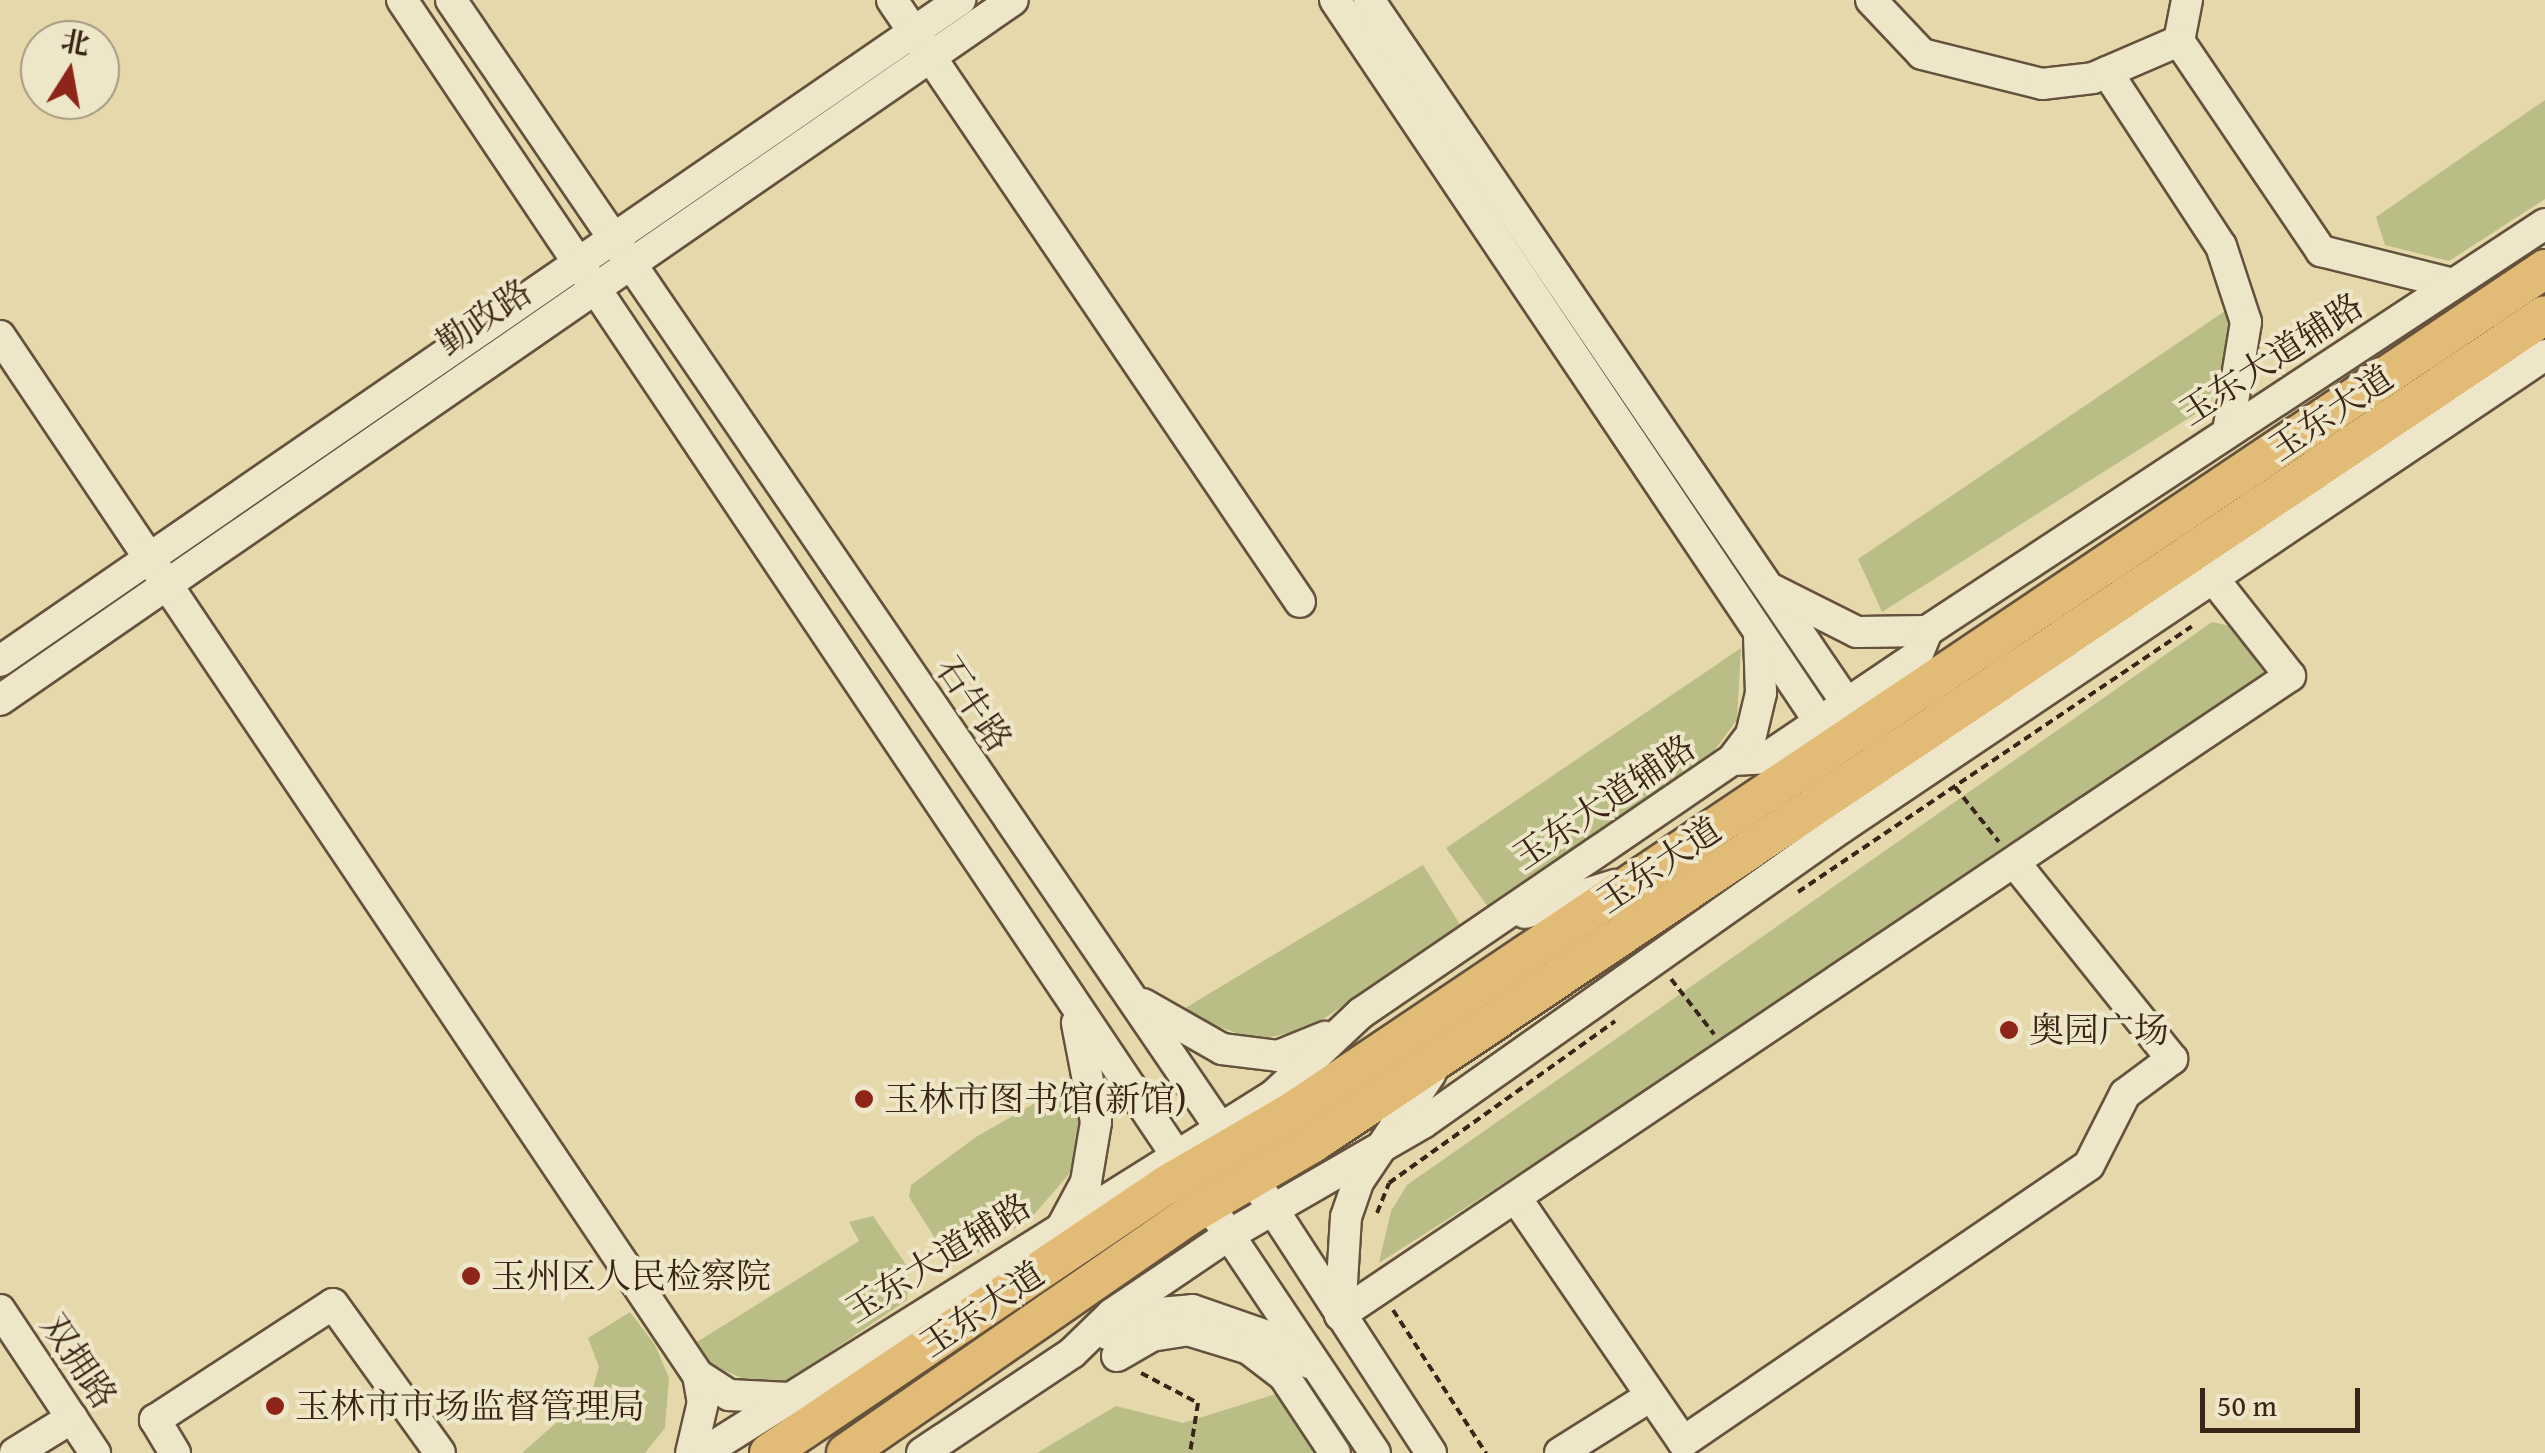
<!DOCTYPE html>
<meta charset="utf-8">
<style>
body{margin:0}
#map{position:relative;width:2545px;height:1453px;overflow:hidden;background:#e5d9ac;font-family:"Gentium Book Plus","Noto Serif SC",serif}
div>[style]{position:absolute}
.green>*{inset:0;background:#babe86}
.path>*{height:4px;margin-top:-2px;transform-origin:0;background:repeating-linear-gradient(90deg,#3a2516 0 8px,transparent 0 13px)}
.roads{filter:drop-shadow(2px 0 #65523c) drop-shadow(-2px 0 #65523c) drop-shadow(0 2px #65523c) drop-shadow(0 -2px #65523c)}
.minor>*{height:30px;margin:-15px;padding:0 15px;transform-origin:15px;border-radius:15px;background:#eee6c9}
.major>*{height:38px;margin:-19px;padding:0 19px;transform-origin:19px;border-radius:19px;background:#e2bc76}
.dots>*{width:28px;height:28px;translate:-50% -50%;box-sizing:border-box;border:5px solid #eee6c9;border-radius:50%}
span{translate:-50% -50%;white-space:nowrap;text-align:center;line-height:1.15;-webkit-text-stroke:8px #eee6c9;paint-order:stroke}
.street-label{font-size:35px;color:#3a2516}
.poi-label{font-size:35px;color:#3a2516}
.left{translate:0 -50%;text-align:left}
.north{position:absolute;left:20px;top:20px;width:100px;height:100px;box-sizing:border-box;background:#eee6c9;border:2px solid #a69981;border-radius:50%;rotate:11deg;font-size:28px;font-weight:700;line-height:40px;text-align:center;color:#3a2516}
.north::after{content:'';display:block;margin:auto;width:35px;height:45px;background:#8f2418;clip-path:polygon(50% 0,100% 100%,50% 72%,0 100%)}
.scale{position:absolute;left:2200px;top:1388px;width:160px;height:45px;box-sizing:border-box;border:5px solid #3a2516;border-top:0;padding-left:12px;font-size:30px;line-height:35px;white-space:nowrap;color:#3a2516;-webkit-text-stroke:8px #eee6c9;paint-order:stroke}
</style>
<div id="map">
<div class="green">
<div style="clip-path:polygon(2545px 100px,2545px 199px,2449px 261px,2385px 245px,2376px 217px)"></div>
<div style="clip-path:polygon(2231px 307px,2231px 335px,2211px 404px,1882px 612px,1858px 559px)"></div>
<div style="clip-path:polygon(2212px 622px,2239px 628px,2273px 674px,1806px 990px,1379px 1263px,1391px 1211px,1407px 1185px)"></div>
<div style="clip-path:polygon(1741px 648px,1737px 720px,1714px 751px,1488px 907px,1446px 848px)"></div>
<div style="clip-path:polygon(1423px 865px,1461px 926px,1310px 1028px,1258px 1040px,1177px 1013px)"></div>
<div style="clip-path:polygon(1077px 1079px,1085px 1132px,1071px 1172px,1031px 1218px,968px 1259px,957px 1258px,938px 1243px,909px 1197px,911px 1185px,976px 1137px)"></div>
<div style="clip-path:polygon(873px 1216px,909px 1269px,907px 1300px,789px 1380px,751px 1382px,702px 1361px,692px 1345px,859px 1241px,849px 1222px)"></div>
<div style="clip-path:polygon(630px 1312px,655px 1345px,669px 1378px,665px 1428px,645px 1453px,522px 1453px,592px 1391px,599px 1367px,588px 1338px)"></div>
<div style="clip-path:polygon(1282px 1392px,1323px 1453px,1037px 1453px,1116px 1406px,1183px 1423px)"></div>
</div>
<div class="path">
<div style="left:1955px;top:787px;width:70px;rotate:51.3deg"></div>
<div style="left:1798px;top:892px;width:475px;rotate:-34deg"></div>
<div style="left:1671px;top:979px;width:70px;rotate:52deg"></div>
<div style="left:1377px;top:1213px;width:32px;rotate:-68deg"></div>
<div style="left:1389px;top:1183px;width:278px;rotate:-35.6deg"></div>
<div style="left:1393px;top:1310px;width:171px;rotate:57deg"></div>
<div style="left:1141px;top:1373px;width:64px;rotate:27.8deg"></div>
<div style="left:1198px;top:1403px;width:51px;rotate:99.1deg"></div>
</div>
<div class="roads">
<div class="minor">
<div style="left:402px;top:0;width:1412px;rotate:56.17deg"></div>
<div style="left:451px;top:0;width:1385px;rotate:55.71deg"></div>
<div style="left:892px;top:0;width:727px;rotate:55.87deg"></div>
<div style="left:1335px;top:0;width:886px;rotate:56.13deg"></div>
<div style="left:1369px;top:0;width:867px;rotate:55.81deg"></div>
<div style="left:1871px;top:0;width:74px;rotate:46.6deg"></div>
<div style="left:1922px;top:54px;width:124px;rotate:14deg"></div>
<div style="left:2042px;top:84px;width:51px;rotate:-6.7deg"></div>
<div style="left:2093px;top:78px;width:94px;rotate:-23.3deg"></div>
<div style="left:2187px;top:0;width:42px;rotate:101deg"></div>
<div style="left:2179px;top:41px;width:254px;rotate:55.9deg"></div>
<div style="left:2321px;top:251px;width:136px;rotate:14deg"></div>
<div style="left:2107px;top:72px;width:208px;rotate:56.8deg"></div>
<div style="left:2221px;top:246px;width:80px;rotate:71.8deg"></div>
<div style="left:2246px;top:322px;width:111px;rotate:99.3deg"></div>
<div style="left:0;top:336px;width:1252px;rotate:56.11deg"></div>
<div style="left:698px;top:1375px;width:27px;rotate:80deg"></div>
<div style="left:703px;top:1402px;width:52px;rotate:103.2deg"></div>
<div style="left:1771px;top:589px;width:96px;rotate:26.6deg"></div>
<div style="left:1857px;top:632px;width:70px;rotate:-0.8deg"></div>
<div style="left:0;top:661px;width:1166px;rotate:-34.55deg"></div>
<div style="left:0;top:700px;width:1231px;rotate:-34.65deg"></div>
<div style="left:1732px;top:760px;width:31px;rotate:-53deg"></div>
<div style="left:1751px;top:735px;width:43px;rotate:-76.6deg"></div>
<div style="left:1761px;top:693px;width:56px;rotate:-92deg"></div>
<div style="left:1525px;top:913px;width:94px;rotate:-17.3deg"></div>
<div style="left:1143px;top:1004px;width:91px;rotate:29.7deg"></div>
<div style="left:1222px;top:1049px;width:56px;rotate:7.1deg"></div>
<div style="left:1278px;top:1056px;width:51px;rotate:-22deg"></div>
<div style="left:1261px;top:1191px;width:312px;rotate:57deg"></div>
<div style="left:1516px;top:1198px;width:296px;rotate:55.6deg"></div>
<div style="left:1683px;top:1442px;width:491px;rotate:-34.3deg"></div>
<div style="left:2089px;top:1165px;width:80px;rotate:-63.1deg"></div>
<div style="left:2125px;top:1094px;width:59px;rotate:-36.7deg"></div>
<div style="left:2172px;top:1059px;width:250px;rotate:-128.7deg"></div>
<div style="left:1219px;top:1220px;width:280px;rotate:56.2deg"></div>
<div style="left:1062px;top:1227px;width:51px;rotate:-61.9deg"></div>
<div style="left:1086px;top:1182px;width:61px;rotate:-80.5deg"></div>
<div style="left:1096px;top:1122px;width:101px;rotate:-100.9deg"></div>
<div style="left:0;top:1310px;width:172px;rotate:56.4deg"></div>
<div style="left:1340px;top:1315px;width:1145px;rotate:-33.93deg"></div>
<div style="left:2290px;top:676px;width:125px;rotate:-128.2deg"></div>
<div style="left:1340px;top:1315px;width:98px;rotate:-86.5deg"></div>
<div style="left:1346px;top:1217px;width:37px;rotate:-71deg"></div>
<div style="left:1358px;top:1182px;width:131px;rotate:-56.2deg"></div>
<div style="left:1107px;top:1334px;width:56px;rotate:-22deg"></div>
<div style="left:1159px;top:1313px;width:33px;rotate:-5deg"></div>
<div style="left:1192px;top:1310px;width:83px;rotate:19.1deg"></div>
<div style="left:1270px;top:1337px;width:47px;rotate:33.7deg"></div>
<div style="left:1117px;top:1356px;width:39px;rotate:-30deg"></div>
<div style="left:1151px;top:1336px;width:36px;rotate:-9deg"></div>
<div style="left:1187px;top:1330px;width:65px;rotate:17deg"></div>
<div style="left:1249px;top:1349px;width:44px;rotate:37.6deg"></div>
<div style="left:1284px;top:1376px;width:92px;rotate:56.5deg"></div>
<div style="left:698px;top:1375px;width:37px;rotate:33deg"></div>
<div style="left:729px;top:1395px;width:60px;rotate:2.9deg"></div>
<div style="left:15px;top:1453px;width:67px;rotate:-31.6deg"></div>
<div style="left:175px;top:1453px;width:39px;rotate:-121deg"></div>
<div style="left:155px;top:1420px;width:212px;rotate:-33.1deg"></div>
<div style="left:333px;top:1304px;width:183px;rotate:54.3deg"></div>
<div style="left:703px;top:1453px;width:674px;rotate:-32.09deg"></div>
<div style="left:1274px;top:1095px;width:120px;rotate:-43.3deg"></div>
<div style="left:1361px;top:1013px;width:449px;rotate:-34.3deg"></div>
<div style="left:1732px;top:760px;width:34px;rotate:-3deg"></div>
<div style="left:1766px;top:758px;width:182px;rotate:-34deg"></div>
<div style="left:1917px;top:656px;width:27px;rotate:-68deg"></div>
<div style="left:1927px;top:631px;width:740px;rotate:-33.37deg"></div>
<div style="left:922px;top:1453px;width:180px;rotate:-33.7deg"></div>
<div style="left:1072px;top:1353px;width:56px;rotate:-44.3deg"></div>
<div style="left:1112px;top:1314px;width:141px;rotate:-34deg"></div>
<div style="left:1229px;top:1235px;width:224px;rotate:-30deg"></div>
<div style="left:1423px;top:1123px;width:512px;rotate:-35.21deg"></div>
<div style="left:1841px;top:828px;width:848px;rotate:-33.9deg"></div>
<div style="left:1560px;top:1453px;width:107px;rotate:-32.1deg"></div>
</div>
<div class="major">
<div style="left:769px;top:1453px;width:481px;rotate:-34deg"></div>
<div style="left:1168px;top:1184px;width:145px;rotate:-30.3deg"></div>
<div style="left:1293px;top:1111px;width:1509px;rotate:-33.92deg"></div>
<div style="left:846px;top:1453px;width:416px;rotate:-34.7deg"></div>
<div style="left:1188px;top:1216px;width:145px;rotate:-30.3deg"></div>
<div style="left:1313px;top:1143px;width:1484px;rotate:-33.9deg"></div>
</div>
</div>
<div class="dots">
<div style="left:2009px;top:1030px;background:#8f2418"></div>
<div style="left:864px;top:1099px;background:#8f2418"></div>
<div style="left:471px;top:1276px;background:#8f2418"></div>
<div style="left:275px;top:1406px;background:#8f2418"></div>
</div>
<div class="street-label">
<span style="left:484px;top:317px;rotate:-34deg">勤政路</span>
<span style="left:2271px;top:359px;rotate:-33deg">玉东大道辅路</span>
<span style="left:2331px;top:413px;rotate:-34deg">玉东大道</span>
<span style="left:974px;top:704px;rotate:56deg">石牛路</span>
<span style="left:1604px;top:802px;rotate:-34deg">玉东大道辅路</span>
<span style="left:1659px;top:865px;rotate:-34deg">玉东大道</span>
<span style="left:938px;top:1258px;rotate:-32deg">玉东大道辅路</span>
<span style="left:982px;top:1309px;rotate:-34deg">玉东大道</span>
<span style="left:79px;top:1361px;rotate:56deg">双拥路</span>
</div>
<div class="poi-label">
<span class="left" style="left:2029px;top:1030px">奥园广场</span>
<span class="left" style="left:884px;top:1099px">玉林市图书馆(新馆)</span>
<span class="left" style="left:491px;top:1276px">玉州区人民检察院</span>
<span class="left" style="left:295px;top:1406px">玉林市市场监督管理局</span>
</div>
<div class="north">北</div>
<div class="scale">50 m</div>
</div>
